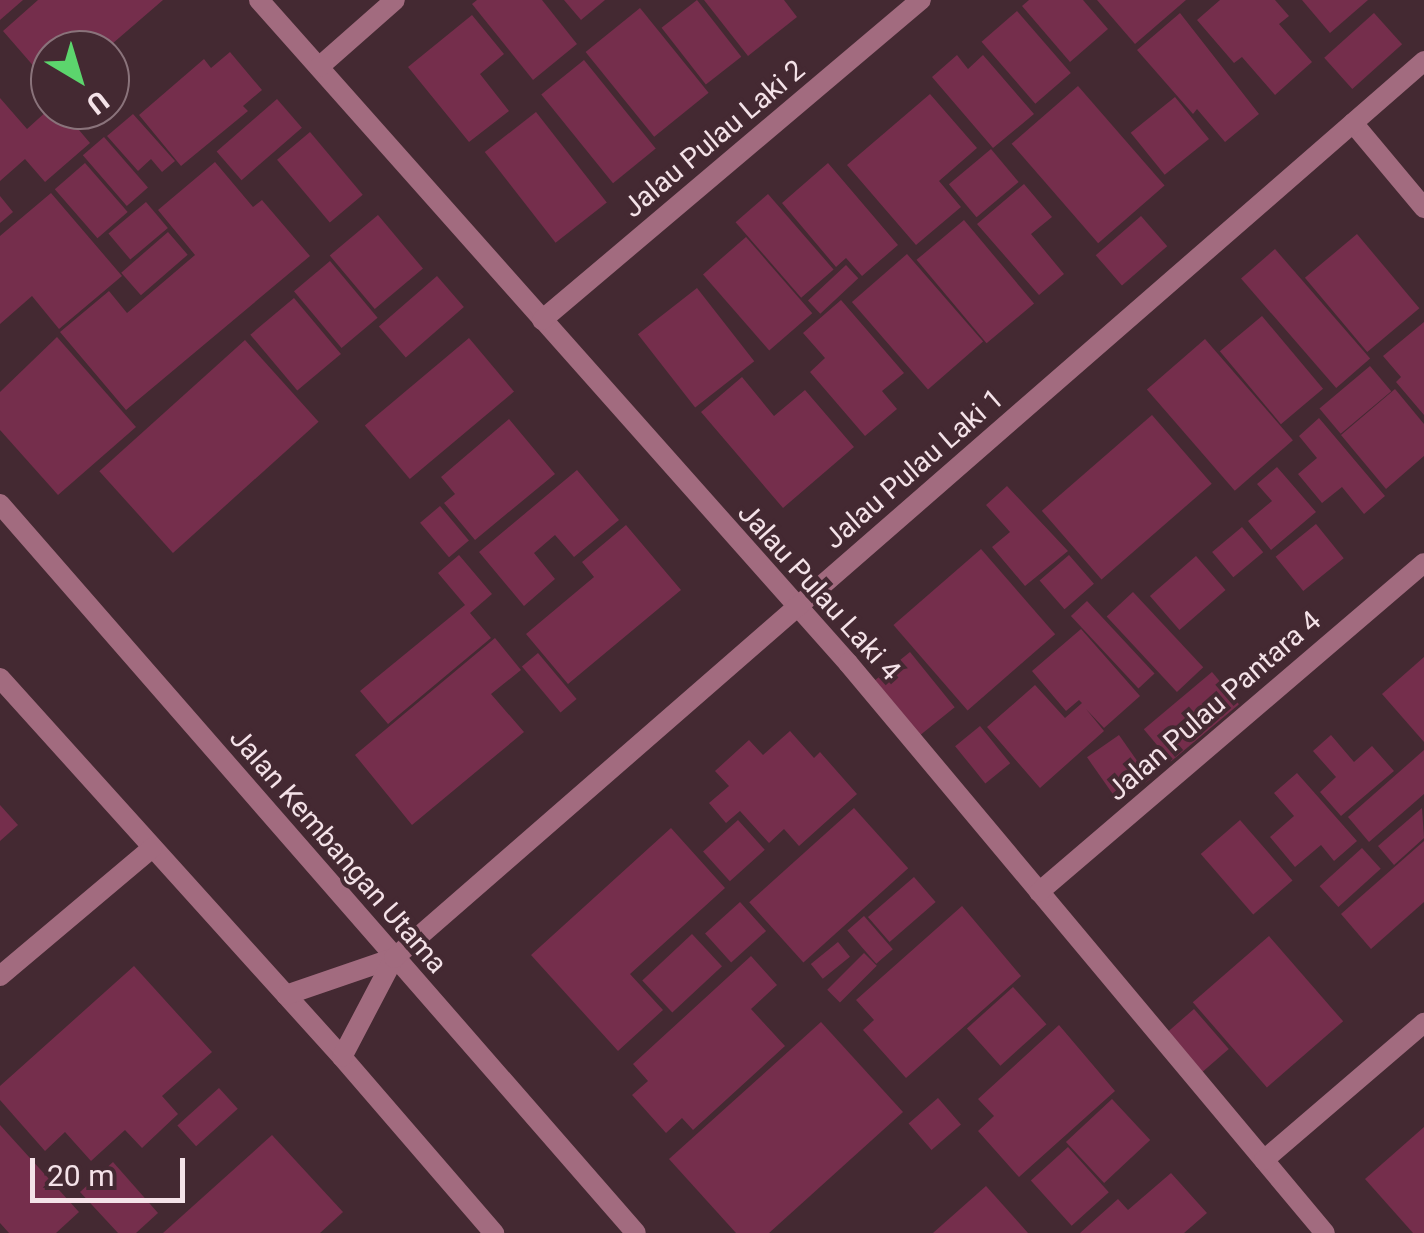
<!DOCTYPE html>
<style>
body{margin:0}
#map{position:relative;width:1424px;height:1233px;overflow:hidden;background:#442932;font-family:Roboto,sans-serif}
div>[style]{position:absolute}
.building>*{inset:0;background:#752e4c;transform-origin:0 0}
.street>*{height:20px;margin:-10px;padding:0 10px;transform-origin:10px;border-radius:10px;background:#a26b7f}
span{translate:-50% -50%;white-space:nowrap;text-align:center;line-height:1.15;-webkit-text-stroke:8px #442932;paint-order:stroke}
.street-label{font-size:28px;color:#f4e2e8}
.north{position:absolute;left:30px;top:30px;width:100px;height:100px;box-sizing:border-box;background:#442932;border:2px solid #8a737b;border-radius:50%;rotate:142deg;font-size:28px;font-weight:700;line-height:40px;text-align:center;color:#f4e2e8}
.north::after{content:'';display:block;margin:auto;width:35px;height:45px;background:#5cd56d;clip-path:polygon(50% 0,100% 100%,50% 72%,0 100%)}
.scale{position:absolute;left:30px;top:1158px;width:155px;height:45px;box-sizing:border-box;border:5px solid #f4e2e8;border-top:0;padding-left:12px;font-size:30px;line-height:35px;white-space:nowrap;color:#f4e2e8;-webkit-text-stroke:8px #442932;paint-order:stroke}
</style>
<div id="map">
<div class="building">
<div style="clip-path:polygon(0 0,23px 0,0 20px)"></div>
<div style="clip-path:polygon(38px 0,163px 0,105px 50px,50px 50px,50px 85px,3px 31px)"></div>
<div style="clip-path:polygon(477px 0,542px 0,577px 44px,533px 80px,472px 4px)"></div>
<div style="clip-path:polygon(564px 0,605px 0,581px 20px)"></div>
<div style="left:697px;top:0;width:72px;height:45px;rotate:52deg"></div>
<div style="clip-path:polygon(704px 0,784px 0,797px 17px,748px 56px)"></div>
<div style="clip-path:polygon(1029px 0,1083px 0,1108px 29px,1070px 62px,1022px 6px)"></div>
<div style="clip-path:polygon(1097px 0,1186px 0,1135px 44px)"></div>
<div style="clip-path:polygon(1220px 0,1275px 0,1289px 16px,1279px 24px,1312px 62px,1275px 95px,1242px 57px,1234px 63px,1197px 20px)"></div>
<div style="clip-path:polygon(1302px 0,1368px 0,1330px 33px)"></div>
<div style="left:640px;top:8px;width:109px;height:70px;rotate:51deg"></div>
<div style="left:1017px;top:11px;width:82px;height:47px;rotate:49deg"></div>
<div style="clip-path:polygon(1180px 13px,1259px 114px,1225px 142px,1197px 109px,1193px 114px,1137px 50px)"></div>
<div style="left:1374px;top:13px;width:42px;height:67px;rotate:48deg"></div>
<div style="clip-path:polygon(472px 15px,504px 54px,480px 74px,509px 111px,469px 142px,408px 67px)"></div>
<div style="clip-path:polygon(230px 52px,262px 90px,243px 106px,248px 111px,181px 166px,139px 115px,204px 59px,211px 68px)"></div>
<div style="clip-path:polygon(957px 55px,968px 69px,983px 55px,1034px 114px,993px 148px,932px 77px)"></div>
<div style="left:584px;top:60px;width:114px;height:55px;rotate:51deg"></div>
<div style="left:1078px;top:86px;width:132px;height:88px;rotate:49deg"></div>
<div style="clip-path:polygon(930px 94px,977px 148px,939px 181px,961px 207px,916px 245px,847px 165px)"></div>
<div style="left:1175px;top:97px;width:54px;height:57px;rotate:51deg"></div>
<div style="clip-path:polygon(0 98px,27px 129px,48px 110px,62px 110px,90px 143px,45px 182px,25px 159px,0 181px)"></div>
<div style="left:277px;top:99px;width:38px;height:80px;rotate:49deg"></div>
<div style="left:536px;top:112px;width:115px;height:65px;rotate:52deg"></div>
<div style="clip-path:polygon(133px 114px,175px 161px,162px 172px,151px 159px,138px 171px,107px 136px)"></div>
<div style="left:310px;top:132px;width:82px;height:43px;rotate:50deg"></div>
<div style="left:104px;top:137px;width:67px;height:28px;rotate:49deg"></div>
<div style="left:991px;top:149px;width:43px;height:55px;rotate:50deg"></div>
<div style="clip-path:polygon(215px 162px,253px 207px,262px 200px,310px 256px,126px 410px,60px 332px,109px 291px,127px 313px,195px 255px,158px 210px)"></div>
<div style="left:85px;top:163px;width:65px;height:40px;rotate:49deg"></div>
<div style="clip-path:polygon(828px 163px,898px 245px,862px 276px,846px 258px,836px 267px,782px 203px)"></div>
<div style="clip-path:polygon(1024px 184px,1052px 217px,1031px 234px,1064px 274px,1039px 295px,977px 224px)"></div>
<div style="clip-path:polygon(51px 193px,122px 276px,59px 329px,32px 296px,0 324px,0 236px)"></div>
<div style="left:768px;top:194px;width:100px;height:43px;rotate:49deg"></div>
<div style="clip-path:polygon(0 196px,13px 212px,0 223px)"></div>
<div style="left:146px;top:202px;width:34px;height:49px;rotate:50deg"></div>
<div style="left:378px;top:215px;width:70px;height:63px;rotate:50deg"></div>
<div style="left:1141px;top:216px;width:40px;height:60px;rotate:49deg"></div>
<div style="left:964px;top:220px;width:109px;height:62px;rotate:50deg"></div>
<div style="left:168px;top:232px;width:30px;height:62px;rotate:49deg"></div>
<div style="left:1357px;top:234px;width:97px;height:68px;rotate:50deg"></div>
<div style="left:746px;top:237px;width:101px;height:57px;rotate:49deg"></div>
<div style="left:1275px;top:249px;width:145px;height:45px;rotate:49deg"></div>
<div style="left:907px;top:254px;width:116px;height:73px;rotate:49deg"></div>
<div style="left:330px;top:261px;width:74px;height:47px;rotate:50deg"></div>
<div style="left:846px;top:265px;width:18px;height:52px;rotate:47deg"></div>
<div style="left:437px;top:276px;width:41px;height:77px;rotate:49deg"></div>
<div style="left:697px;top:288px;width:93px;height:75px;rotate:52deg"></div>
<div style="left:294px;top:298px;width:73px;height:57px;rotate:50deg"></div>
<div style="clip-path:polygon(841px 300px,904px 373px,882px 391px,897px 409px,865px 436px,810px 372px,825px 358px,803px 333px)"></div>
<div style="left:1262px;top:316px;width:95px;height:55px;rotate:50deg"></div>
<div style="clip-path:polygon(1424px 322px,1424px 415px,1396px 382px,1401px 377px,1383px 356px)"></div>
<div style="clip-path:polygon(57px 337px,136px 427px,58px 495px,0 430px,0 392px)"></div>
<div style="left:469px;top:338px;width:70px;height:136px;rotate:50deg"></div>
<div style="left:1205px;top:339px;width:134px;height:77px;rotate:49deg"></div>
<div style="left:245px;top:340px;width:110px;height:196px;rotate:48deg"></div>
<div style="left:1370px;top:366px;width:33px;height:66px;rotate:50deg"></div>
<div style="clip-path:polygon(742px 377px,774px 416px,805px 390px,854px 447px,783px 508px,701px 412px)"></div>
<div style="clip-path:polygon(1395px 389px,1424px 424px,1424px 456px,1386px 489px,1341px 435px)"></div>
<div style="left:1152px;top:415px;width:91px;height:146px;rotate:49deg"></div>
<div style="clip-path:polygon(1319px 418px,1385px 496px,1364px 514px,1342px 487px,1322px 503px,1298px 474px,1317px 458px,1299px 436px)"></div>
<div style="clip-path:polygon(509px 419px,555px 474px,475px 540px,444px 503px,455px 494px,441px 477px)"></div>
<div style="clip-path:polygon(1277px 467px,1316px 512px,1271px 550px,1248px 521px,1272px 501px,1257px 484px)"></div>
<div style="clip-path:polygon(577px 470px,619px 520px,574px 557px,555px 535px,534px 553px,555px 579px,524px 606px,479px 552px)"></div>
<div style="clip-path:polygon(1007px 486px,1068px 551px,1025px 586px,992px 547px,1010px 532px,986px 505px)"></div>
<div style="left:440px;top:506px;width:45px;height:26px;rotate:50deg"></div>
<div style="left:1316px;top:524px;width:44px;height:52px;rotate:51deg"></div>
<div style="clip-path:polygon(626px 525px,681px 590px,568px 684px,526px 634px,594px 577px,582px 562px)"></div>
<div style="left:1242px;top:527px;width:33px;height:39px;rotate:50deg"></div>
<div style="left:981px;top:549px;width:113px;height:116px;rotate:49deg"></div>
<div style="clip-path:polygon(459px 555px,492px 594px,470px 613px,491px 638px,388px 724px,360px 691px,465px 605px,438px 573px)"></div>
<div style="left:1069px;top:555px;width:38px;height:39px;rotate:49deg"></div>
<div style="left:1196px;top:556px;width:45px;height:61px;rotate:49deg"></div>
<div style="left:1133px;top:592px;width:103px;height:36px;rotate:47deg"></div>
<div style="left:1087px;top:601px;width:99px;height:22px;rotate:47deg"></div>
<div style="clip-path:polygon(1081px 629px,1140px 696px,1104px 728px,1086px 709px,1104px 731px,1040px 788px,987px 727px,1035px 685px,1065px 718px,1082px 703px,1079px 700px,1066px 711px,1032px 671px)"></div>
<div style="clip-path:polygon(495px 638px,521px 670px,491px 694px,524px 732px,412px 825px,355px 755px)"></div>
<div style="left:910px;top:652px;width:71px;height:45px;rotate:51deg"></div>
<div style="left:538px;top:653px;width:60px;height:21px;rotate:50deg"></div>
<div style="clip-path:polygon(1424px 657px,1424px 742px,1382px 694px)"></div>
<div style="left:1212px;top:672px;width:42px;height:89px;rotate:50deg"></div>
<div style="left:980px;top:726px;width:48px;height:32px;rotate:51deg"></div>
<div style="clip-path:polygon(790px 731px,814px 758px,820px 752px,857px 794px,799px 846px,784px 829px,769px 843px,740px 811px,726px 823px,709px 803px,729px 786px,715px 771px,749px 740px,763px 755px)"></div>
<div style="left:1119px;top:735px;width:54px;height:39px;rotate:55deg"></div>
<div style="clip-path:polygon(1331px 735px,1354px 762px,1372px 746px,1394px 771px,1341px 816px,1320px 792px,1336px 777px,1313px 751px)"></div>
<div style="clip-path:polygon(1424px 750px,1424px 794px,1369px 842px,1348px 817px)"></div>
<div style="clip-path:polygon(1297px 773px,1357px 841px,1334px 861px,1321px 845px,1295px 867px,1270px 837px,1294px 816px,1274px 793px)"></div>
<div style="clip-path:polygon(0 805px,18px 825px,0 841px)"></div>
<div style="left:854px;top:808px;width:81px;height:141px;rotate:48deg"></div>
<div style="clip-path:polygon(1422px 808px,1424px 838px,1394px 865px,1378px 846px)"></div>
<div style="left:738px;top:820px;width:40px;height:47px;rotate:48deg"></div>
<div style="left:1240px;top:820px;width:80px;height:52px;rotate:49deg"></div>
<div style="clip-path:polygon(671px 828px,725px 888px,630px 974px,663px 1010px,618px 1051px,531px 955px)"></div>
<div style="clip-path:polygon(1424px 841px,1424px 902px,1371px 949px,1341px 914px)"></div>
<div style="left:1362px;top:848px;width:28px;height:57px;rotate:48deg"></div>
<div style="left:914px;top:877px;width:33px;height:61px;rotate:49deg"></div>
<div style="left:740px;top:902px;width:39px;height:47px;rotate:48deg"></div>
<div style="clip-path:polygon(962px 906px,1021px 976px,906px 1078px,863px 1030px,874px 1020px,856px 1000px)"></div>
<div style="left:864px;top:916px;width:44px;height:22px;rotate:49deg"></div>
<div style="left:692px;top:934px;width:44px;height:68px;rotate:47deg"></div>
<div style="left:1269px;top:936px;width:113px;height:101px;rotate:49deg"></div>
<div style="left:838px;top:942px;width:19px;height:35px;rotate:51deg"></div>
<div style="left:864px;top:953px;width:18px;height:52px;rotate:45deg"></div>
<div style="clip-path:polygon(751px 956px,777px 985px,751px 1009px,785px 1046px,693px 1130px,682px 1118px,666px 1133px,632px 1095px,648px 1081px,633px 1064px)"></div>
<div style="clip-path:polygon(134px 966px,212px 1052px,162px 1096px,178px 1114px,142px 1148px,125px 1130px,91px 1161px,65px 1132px,45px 1151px,0 1100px,0 1086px)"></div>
<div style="left:1013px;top:987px;width:50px;height:62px;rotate:48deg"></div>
<div style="left:1194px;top:1009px;width:53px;height:40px;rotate:49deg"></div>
<div style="clip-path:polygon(821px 1022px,903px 1112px,769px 1233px,736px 1233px,669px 1159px)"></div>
<div style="clip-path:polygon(1059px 1025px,1115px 1091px,1019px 1177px,978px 1131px,994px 1116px,978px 1099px)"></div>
<div style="left:219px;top:1088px;width:28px;height:56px;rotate:48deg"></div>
<div style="left:938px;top:1098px;width:35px;height:39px;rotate:49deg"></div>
<div style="left:1112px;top:1099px;width:56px;height:63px;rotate:47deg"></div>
<div style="clip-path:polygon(0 1125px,79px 1212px,56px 1233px,9px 1233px,0 1223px)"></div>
<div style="clip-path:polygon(1424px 1127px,1424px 1233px,1413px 1233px,1365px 1179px)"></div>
<div style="clip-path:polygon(272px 1135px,343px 1212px,320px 1233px,163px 1233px)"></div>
<div style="left:1068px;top:1147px;width:61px;height:50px;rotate:48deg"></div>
<div style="clip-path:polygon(113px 1162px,158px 1213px,136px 1233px,118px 1233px,80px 1192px)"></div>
<div style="clip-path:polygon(1171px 1173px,1207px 1213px,1184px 1233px,1080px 1233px,1118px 1199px,1128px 1210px)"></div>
<div style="clip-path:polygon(986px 1186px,1028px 1233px,933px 1233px)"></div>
</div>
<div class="street">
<div style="left:259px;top:0;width:887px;rotate:48.38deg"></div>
<div style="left:848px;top:663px;width:743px;rotate:50.08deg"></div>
<div style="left:319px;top:67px;width:101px;rotate:-41.4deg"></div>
<div style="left:1353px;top:123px;width:111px;rotate:50.1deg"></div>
<div style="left:542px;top:320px;width:496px;rotate:-40.2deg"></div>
<div style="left:0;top:504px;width:967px;rotate:48.9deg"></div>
<div style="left:0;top:678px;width:510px;rotate:47.94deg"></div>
<div style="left:342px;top:1057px;width:233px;rotate:49.2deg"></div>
<div style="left:1039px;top:892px;width:506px;rotate:-40.52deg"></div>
<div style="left:0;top:976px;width:199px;rotate:-40.1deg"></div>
<div style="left:286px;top:995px;width:114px;rotate:-18.9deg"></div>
<div style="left:342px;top:1057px;width:112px;rotate:-62.3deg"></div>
<div style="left:394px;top:958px;width:1366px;rotate:-41.05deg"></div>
<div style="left:1264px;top:1160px;width:211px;rotate:-40.6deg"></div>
</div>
<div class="street-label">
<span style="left:714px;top:139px;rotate:-40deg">Jalau Pulau Laki 2</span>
<span style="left:914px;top:469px;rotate:-41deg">Jalau Pulau Laki 1</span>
<span style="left:819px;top:592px;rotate:48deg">Jalau Pulau Laki 4</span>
<span style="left:1214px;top:706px;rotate:-41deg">Jalan Pulau Pantara 4</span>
<span style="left:338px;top:851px;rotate:49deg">Jalan Kembangan Utama</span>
</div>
<div class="north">U</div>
<div class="scale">20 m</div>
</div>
